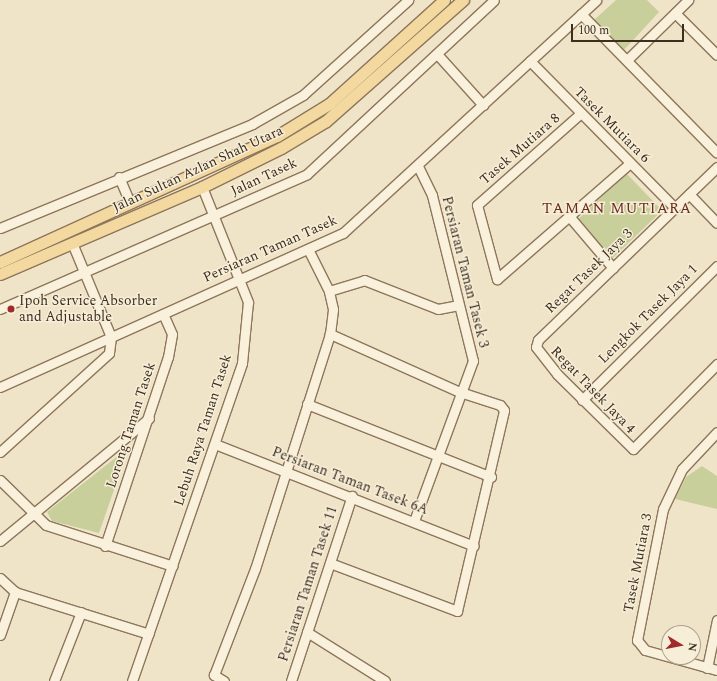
<!DOCTYPE html>
<style>
body{margin:0}
#map{position:relative;width:717px;height:681px;overflow:hidden;background:#f0e4c8;font-family:Spectral,serif}
div>[style]{position:absolute}
.green>*{inset:0;background:#c9cf9b;transform-origin:0 0}
.roads{filter:drop-shadow(1px 0 #8d765c) drop-shadow(-1px 0 #8d765c) drop-shadow(0 1px #8d765c) drop-shadow(0 -1px #8d765c)}
.minor>*{height:9px;margin:-4.5px;padding:0 4.5px;transform-origin:4.5px;border-radius:4.5px;background:#faf1dc}
.major>*{height:11px;margin:-5.5px;padding:0 5.5px;transform-origin:5.5px;border-radius:5.5px;background:#f3d9a0}
.dots>*{width:11px;height:11px;translate:-50% -50%;box-sizing:border-box;border:2px solid #f7eed8;border-radius:50%}
span{translate:-50% -50%;white-space:nowrap;text-align:center;line-height:1.15;-webkit-text-stroke:3px #f7eed8;paint-order:stroke}
.street-label{font-size:14px;color:#3d2e20}
.poi-label{font-size:14px;color:#3d2e20}
.left{translate:0 -50%;text-align:left}
.neighbourhood-label{font-size:15px;color:#6b2e1e;letter-spacing:1px}
.north{position:absolute;left:661px;top:625px;width:40px;height:40px;box-sizing:border-box;background:#f7eed8;border:1px solid #ada18e;border-radius:50%;rotate:100deg;font-size:11px;font-weight:700;line-height:16px;text-align:center;color:#3d2e20}
.north::after{content:'';display:block;margin:auto;width:14px;height:18px;background:#9e2a2b;clip-path:polygon(50% 0,100% 100%,50% 72%,0 100%)}
.scale{position:absolute;left:571px;top:24px;width:113px;height:18px;box-sizing:border-box;border:2px solid #3d2e20;border-top:0;padding-left:5px;font-size:12px;line-height:14px;white-space:nowrap;color:#3d2e20;-webkit-text-stroke:3px #f7eed8;paint-order:stroke}
</style>
<div id="map">
<div class="green">
<div style="clip-path:polygon(616px 0,647px 0,659px 12px,624px 50px,594px 20px)"></div>
<div style="left:626px;top:173px;width:52px;height:68px;rotate:46deg"></div>
<div style="clip-path:polygon(129px 447px,99px 533px,52px 521px,47px 512px)"></div>
<div style="clip-path:polygon(702px 466px,717px 476px,717px 509px,675px 499px,686px 477px)"></div>
</div>
<div class="roads">
<div class="minor">
<div style="left:675px;top:13px;width:59px;rotate:45deg"></div>
<div style="left:581px;top:14px;width:194px;rotate:45.6deg"></div>
<div style="left:437px;top:54px;width:69px;rotate:48deg"></div>
<div style="left:627px;top:60px;width:86px;rotate:-44.5deg"></div>
<div style="left:530px;top:61px;width:206px;rotate:45.4deg"></div>
<div style="left:581px;top:113px;width:139px;rotate:138.5deg"></div>
<div style="left:477px;top:205px;width:77px;rotate:74.9deg"></div>
<div style="left:497px;top:279px;width:176px;rotate:-41.1deg"></div>
<div style="left:717px;top:167px;width:249px;rotate:136deg"></div>
<div style="left:538px;top:340px;width:7px;rotate:106deg"></div>
<div style="left:536px;top:347px;width:34px;rotate:52deg"></div>
<div style="left:557px;top:374px;width:107px;rotate:44.6deg"></div>
<div style="left:633px;top:449px;width:120px;rotate:-45.3deg"></div>
<div style="left:119px;top:177px;width:28px;rotate:67deg"></div>
<div style="left:689px;top:194px;width:40px;rotate:46deg"></div>
<div style="left:569px;top:216px;width:68px;rotate:49.8deg"></div>
<div style="left:0;top:228px;width:273px;rotate:-22.4deg"></div>
<div style="left:252px;top:124px;width:59px;rotate:-29.6deg"></div>
<div style="left:303px;top:95px;width:142px;rotate:-42.1deg"></div>
<div style="left:329px;top:291px;width:37px;rotate:-17deg"></div>
<div style="left:364px;top:280px;width:79px;rotate:21.4deg"></div>
<div style="left:438px;top:309px;width:21px;rotate:-11deg"></div>
<div style="left:0;top:309px;width:335px;rotate:-23.7deg"></div>
<div style="left:307px;top:174px;width:255px;rotate:-42.9deg"></div>
<div style="left:0;top:387px;width:376px;rotate:-24.2deg"></div>
<div style="left:343px;top:233px;width:344px;rotate:-42.6deg"></div>
<div style="left:582px;top:400px;width:190px;rotate:-44.8deg"></div>
<div style="left:307px;top:404px;width:198px;rotate:21.6deg"></div>
<div style="left:717px;top:432px;width:51px;rotate:133.4deg"></div>
<div style="left:682px;top:469px;width:44px;rotate:115.4deg"></div>
<div style="left:663px;top:509px;width:134px;rotate:101.2deg"></div>
<div style="left:637px;top:640px;width:13px;rotate:51deg"></div>
<div style="left:645px;top:650px;width:75px;rotate:15.5deg"></div>
<div style="left:215px;top:444px;width:278px;rotate:21.5deg"></div>
<div style="left:0;top:452px;width:147px;rotate:-42.2deg"></div>
<div style="left:109px;top:353px;width:16px;rotate:-83deg"></div>
<div style="left:111px;top:337px;width:102px;rotate:-112.5deg"></div>
<div style="left:0;top:480px;width:64px;rotate:44.4deg"></div>
<div style="left:46px;top:525px;width:133px;rotate:17.9deg"></div>
<div style="left:414px;top:521px;width:171px;rotate:-69.8deg"></div>
<div style="left:473px;top:361px;width:171px;rotate:-103.9deg"></div>
<div style="left:432px;top:195px;width:32px;rotate:-116deg"></div>
<div style="left:0;top:541px;width:193px;rotate:-39.5deg"></div>
<div style="left:105px;top:546px;width:199px;rotate:-71.6deg"></div>
<div style="left:168px;top:357px;width:23px;rotate:-80deg"></div>
<div style="left:172px;top:334px;width:22px;rotate:-114deg"></div>
<div style="left:330px;top:563px;width:136px;rotate:20.7deg"></div>
<div style="left:457px;top:611px;width:206px;rotate:-76.8deg"></div>
<div style="left:504px;top:410px;width:6px;rotate:-129deg"></div>
<div style="left:500px;top:405px;width:40px;rotate:-162deg"></div>
<div style="left:462px;top:393px;width:145px;rotate:-155.9deg"></div>
<div style="left:0;top:578px;width:21px;rotate:43deg"></div>
<div style="left:15px;top:592px;width:140px;rotate:17.4deg"></div>
<div style="left:307px;top:632px;width:92px;rotate:32.1deg"></div>
<div style="left:0;top:635px;width:46px;rotate:-70.8deg"></div>
<div style="left:707px;top:668px;width:49px;rotate:-78.2deg"></div>
<div style="left:54px;top:681px;width:74px;rotate:-68.6deg"></div>
<div style="left:132px;top:681px;width:336px;rotate:-70.9deg"></div>
<div style="left:242px;top:363px;width:61px;rotate:-84.4deg"></div>
<div style="left:248px;top:302px;width:124px;rotate:-111.8deg"></div>
<div style="left:224px;top:681px;width:12px;rotate:-149deg"></div>
<div style="left:214px;top:675px;width:114px;rotate:-68.9deg"></div>
<div style="left:255px;top:569px;width:247px;rotate:-72.3deg"></div>
<div style="left:330px;top:334px;width:25px;rotate:-83deg"></div>
<div style="left:333px;top:309px;width:18px;rotate:-103deg"></div>
<div style="left:329px;top:291px;width:47px;rotate:-116.6deg"></div>
<div style="left:291px;top:681px;width:195px;rotate:-71.8deg"></div>
</div>
<div class="major">
<div style="left:0;top:262px;width:304px;rotate:-24.5deg"></div>
<div style="left:277px;top:136px;width:61px;rotate:-31.6deg"></div>
<div style="left:329px;top:104px;width:155px;rotate:-42.1deg"></div>
<div style="left:0;top:274px;width:220px;rotate:-23.3deg"></div>
<div style="left:202px;top:187px;width:88px;rotate:-26.3deg"></div>
<div style="left:281px;top:148px;width:52px;rotate:-31deg"></div>
<div style="left:326px;top:121px;width:183px;rotate:-41.5deg"></div>
</div>
</div>
<div class="dots">
<div style="left:11px;top:309px;background:#9e2a2b"></div>
</div>
<div class="street-label">
<span style="left:612px;top:125px;rotate:45deg">Tasek Mutiara 6</span>
<span style="left:520px;top:149px;rotate:-41deg">Tasek Mutiara 8</span>
<span style="left:198px;top:169px;rotate:-25deg">Jalan Sultan Azlan Shah Utara</span>
<span style="left:264px;top:177px;rotate:-25deg">Jalan Tasek</span>
<span style="left:270px;top:249px;rotate:-24deg">Persiaran Taman Tasek</span>
<span style="left:589px;top:271px;rotate:-44deg">Regat Tasek Jaya 3</span>
<span style="left:465px;top:272px;rotate:76deg">Persiaran Taman Tasek 3</span>
<span style="left:648px;top:314px;rotate:-45deg">Lengkok Tasek Jaya 1</span>
<span style="left:593px;top:390px;rotate:46deg">Regat Tasek Jaya 4</span>
<span style="left:131px;top:425px;rotate:-72deg">Lorong Taman Tasek</span>
<span style="left:203px;top:430px;rotate:-72deg">Lebuh Raya Taman Tasek</span>
<span style="left:350px;top:481px;rotate:21deg">Persiaran Taman Tasek 6A</span>
<span style="left:638px;top:563px;rotate:-79deg">Tasek Mutiara 3</span>
<span style="left:308px;top:584px;rotate:-72deg">Persiaran Taman Tasek 11</span>
</div>
<div class="poi-label">
<span class="left" style="left:19px;top:309px">Ipoh Service Absorber<br>and Adjustable</span>
</div>
<div class="neighbourhood-label">
<span style="left:617px;top:209px">TAMAN MUTIARA</span>
</div>
<div class="north">N</div>
<div class="scale">100 m</div>
</div>
